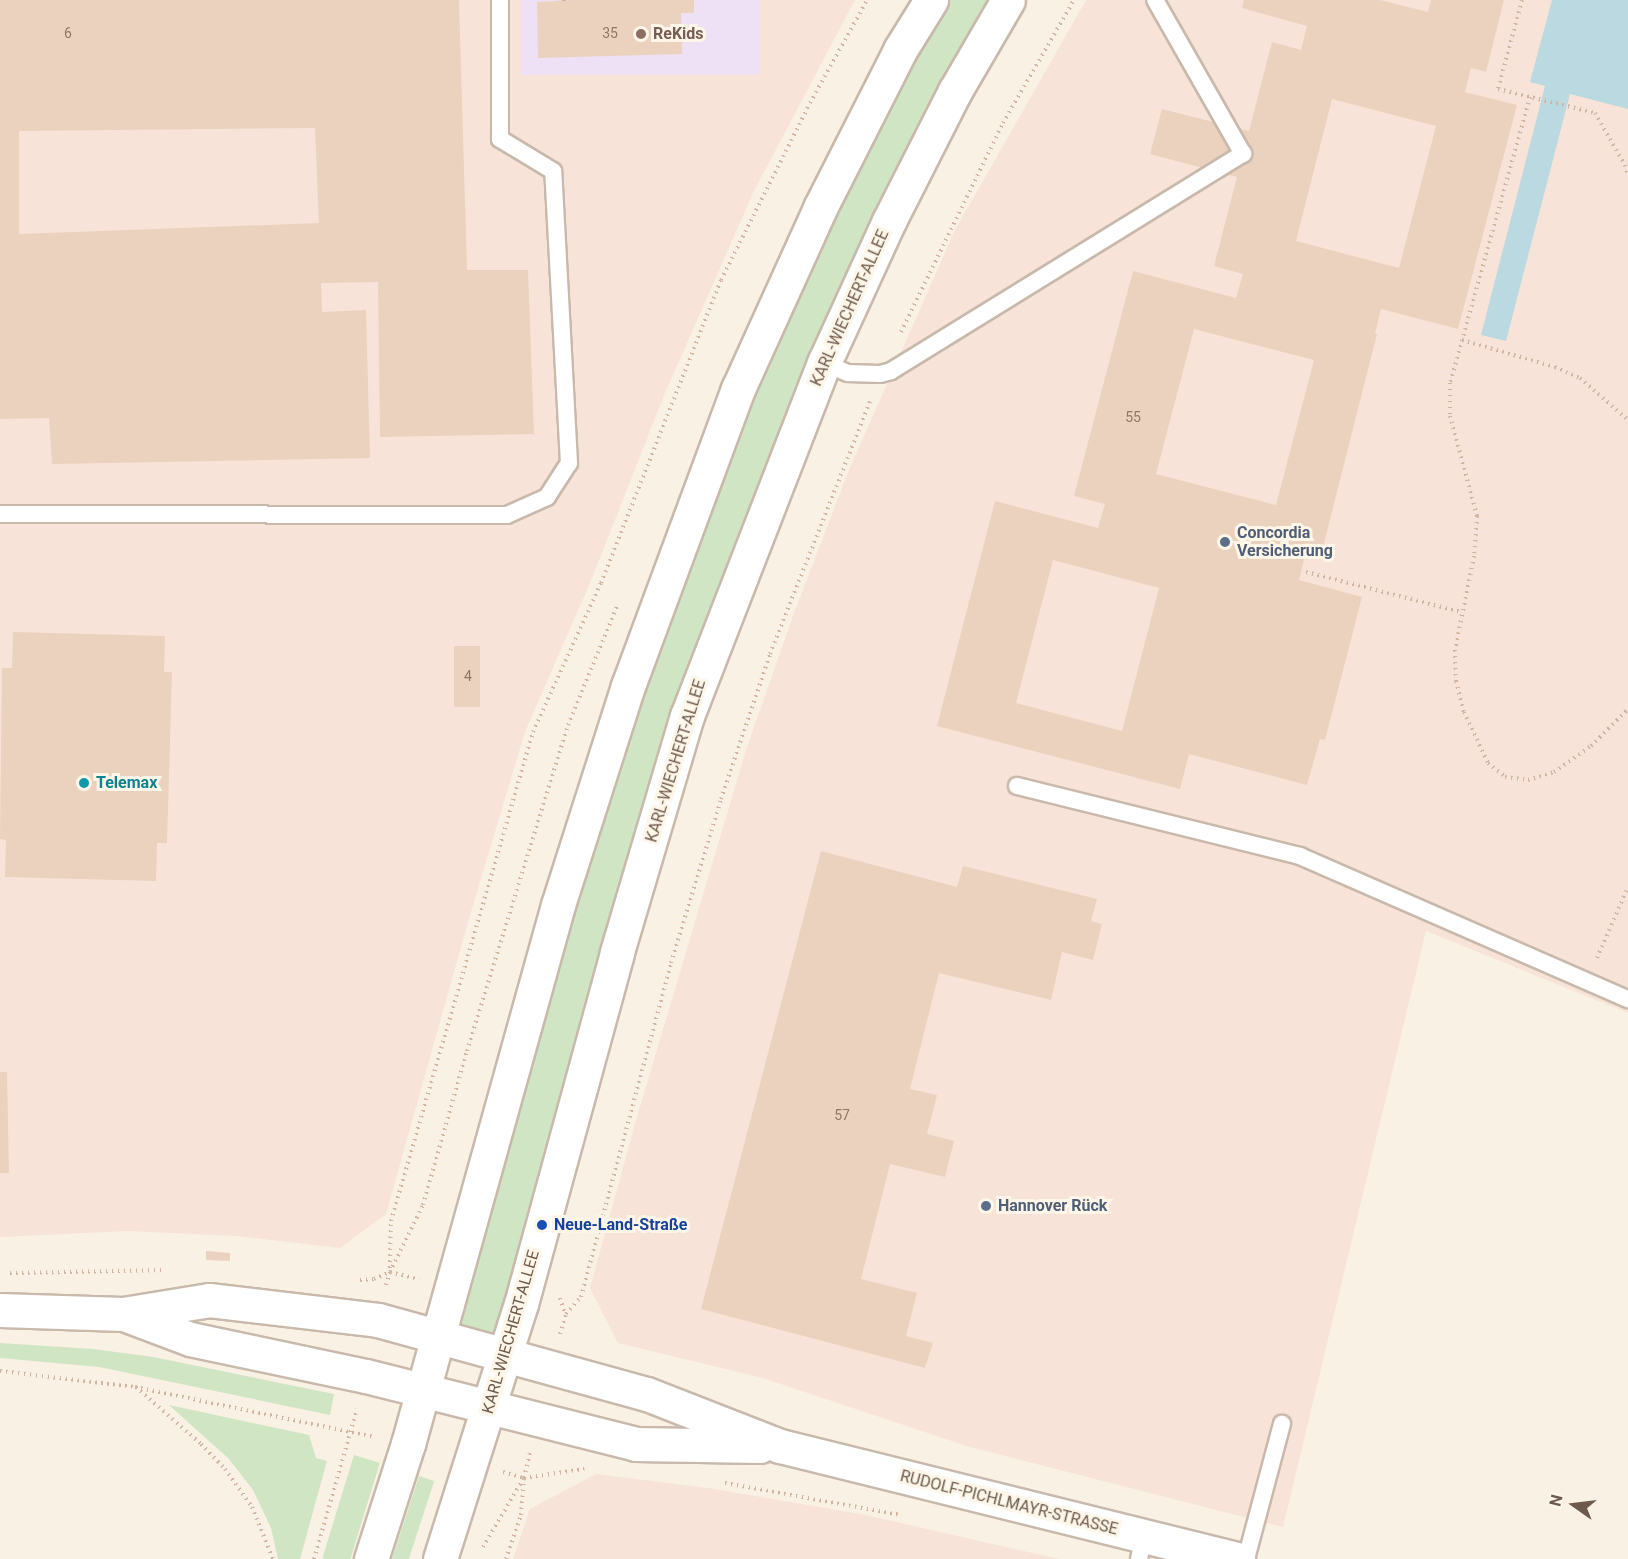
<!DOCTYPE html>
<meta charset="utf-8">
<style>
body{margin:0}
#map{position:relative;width:1628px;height:1559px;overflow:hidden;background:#f9f1e3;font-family:Roboto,sans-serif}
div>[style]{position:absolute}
.commercial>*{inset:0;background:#f8e3d8}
.education>*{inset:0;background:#eee0f5;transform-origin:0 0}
.green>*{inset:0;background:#d0e5c4;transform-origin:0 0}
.water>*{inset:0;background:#bad9e0}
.building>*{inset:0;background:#ebd2be;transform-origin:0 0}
.path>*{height:4px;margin-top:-2px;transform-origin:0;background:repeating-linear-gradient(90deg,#d0b5a2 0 1.5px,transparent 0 6px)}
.roads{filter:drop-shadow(2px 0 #c8b9ab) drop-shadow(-2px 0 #c8b9ab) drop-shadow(0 2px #c8b9ab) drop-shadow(0 -2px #c8b9ab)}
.service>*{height:16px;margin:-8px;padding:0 8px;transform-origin:8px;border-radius:8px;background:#fff}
.minor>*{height:33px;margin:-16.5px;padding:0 16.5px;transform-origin:16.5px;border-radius:16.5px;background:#fff}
.secondary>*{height:33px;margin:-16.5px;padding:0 16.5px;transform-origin:16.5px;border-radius:16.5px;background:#fff}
.dots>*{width:16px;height:16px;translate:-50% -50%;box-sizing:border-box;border:3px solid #fdf6e9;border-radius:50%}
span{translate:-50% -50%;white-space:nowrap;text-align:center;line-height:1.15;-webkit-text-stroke:6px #fdf6e9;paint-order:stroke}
.number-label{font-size:14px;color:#8d7868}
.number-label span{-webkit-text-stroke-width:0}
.education-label{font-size:16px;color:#785e54;font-weight:700}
.left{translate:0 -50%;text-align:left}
.street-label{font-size:16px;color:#6e5a4c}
.service-label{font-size:16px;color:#4e5e75;font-weight:700}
.culture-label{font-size:16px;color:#0d838f;font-weight:700}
.transit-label{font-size:16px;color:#164399;font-weight:700}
.north{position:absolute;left:1544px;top:1475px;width:60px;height:60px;-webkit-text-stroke:4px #fdf6e9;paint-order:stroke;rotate:284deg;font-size:16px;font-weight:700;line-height:24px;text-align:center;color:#6e5a4c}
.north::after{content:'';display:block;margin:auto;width:21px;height:27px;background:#6e5a4c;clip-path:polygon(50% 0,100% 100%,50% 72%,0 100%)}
</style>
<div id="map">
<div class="commercial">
<div style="clip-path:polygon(0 0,855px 0,754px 191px,665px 393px,592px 578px,525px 732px,468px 922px,386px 1214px,340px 1248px,236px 1236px,128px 1231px,0 1237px)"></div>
<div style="clip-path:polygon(1086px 0,1628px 0,1628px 1013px,1426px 931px,1283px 1527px,970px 1447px,763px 1378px,618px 1343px,590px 1288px,635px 1124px,746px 750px,794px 613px,849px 470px,955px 230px)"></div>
<div style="clip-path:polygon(596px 1474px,708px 1488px,866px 1515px,1059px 1559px,513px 1559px,530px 1509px)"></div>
</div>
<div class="education">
<div style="left:521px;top:0;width:239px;height:75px"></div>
</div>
<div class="green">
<div style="clip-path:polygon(931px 0,1008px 0,955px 91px,687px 716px,505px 1355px,438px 1335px,738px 389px)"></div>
<div style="clip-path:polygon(0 1343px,93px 1349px,153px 1357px,334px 1394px,330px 1415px,99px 1367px,0 1358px)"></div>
<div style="clip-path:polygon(169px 1405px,309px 1435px,316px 1458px,327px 1461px,300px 1559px,278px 1559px,271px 1528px,253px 1490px,229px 1459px)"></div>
<div style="left:354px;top:1455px;width:27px;height:108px;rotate:17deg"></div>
<div style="left:419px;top:1476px;width:16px;height:87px;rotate:18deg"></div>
</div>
<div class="water">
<div style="clip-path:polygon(1552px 0,1628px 0,1628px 109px,1570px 94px,1506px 341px,1481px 335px,1545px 86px,1530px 82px)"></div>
</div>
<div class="building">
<div style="clip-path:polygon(evenodd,0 0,459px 0,467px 270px,528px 270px,534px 434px,380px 437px,378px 282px,321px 283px,322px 312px,366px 310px,370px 458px,52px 464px,49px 418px,0 419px,0 0,315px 128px,319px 223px,19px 234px,19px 131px,315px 128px)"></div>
<div style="clip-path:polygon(570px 0,694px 0,694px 13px,681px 13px,682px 54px,538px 58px,537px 2px)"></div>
<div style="clip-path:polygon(evenodd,1244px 0,1380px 0,1428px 12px,1431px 0,1504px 0,1486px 72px,1471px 68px,1465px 92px,1517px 105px,1458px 329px,1381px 309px,1375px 334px,1377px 334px,1320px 559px,1305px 556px,1299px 580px,1362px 597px,1325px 740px,1320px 739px,1307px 785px,1189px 754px,1180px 789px,937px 726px,995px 501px,1098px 528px,1105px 504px,1074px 496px,1133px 271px,1236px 298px,1243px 274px,1214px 266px,1237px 177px,1150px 154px,1162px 109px,1249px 131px,1272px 42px,1301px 50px,1307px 26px,1242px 8px,1244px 0,1332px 99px,1436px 126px,1399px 268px,1296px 241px,1332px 99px,1244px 0,1194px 329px,1314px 360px,1276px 505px,1156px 474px,1194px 329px,1244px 0,1053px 560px,1159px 588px,1122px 731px,1016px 703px,1053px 560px)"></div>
<div style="clip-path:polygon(13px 632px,165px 636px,164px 672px,172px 672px,167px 843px,157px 843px,156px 881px,5px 877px,6px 840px,0 839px,2px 668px,12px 668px)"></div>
<div style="left:454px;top:646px;width:26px;height:61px"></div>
<div style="clip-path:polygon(821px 851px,957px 887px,963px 866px,1097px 899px,1091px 921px,1102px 924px,1093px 960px,1062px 952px,1051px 1000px,939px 973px,910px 1089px,937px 1095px,927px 1134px,954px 1141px,945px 1177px,890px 1164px,861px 1279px,917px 1293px,906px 1336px,933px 1343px,925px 1368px,701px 1309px)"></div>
<div style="clip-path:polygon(0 1072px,7px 1072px,9px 1173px,0 1173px)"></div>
<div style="clip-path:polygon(206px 1251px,230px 1253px,230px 1261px,206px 1260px)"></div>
</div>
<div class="path">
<div style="left:564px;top:0;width:1px;rotate:90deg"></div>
<div style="left:1522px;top:0;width:92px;rotate:105.1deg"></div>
<div style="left:1498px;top:89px;width:100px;rotate:13.9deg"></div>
<div style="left:1595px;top:113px;width:60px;rotate:60deg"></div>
<div style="left:1625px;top:165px;width:10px;rotate:73deg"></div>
<div style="left:1530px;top:97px;width:297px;rotate:105.6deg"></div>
<div style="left:1450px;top:383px;width:33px;rotate:90deg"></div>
<div style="left:1450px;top:416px;width:104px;rotate:74.9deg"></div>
<div style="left:1477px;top:516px;width:40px;rotate:94.3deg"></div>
<div style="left:1474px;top:556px;width:96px;rotate:101.4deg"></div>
<div style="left:1455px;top:650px;width:31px;rotate:88deg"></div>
<div style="left:1456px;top:681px;width:32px;rotate:76deg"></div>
<div style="left:1464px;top:712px;width:56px;rotate:64.8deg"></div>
<div style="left:1488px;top:763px;width:22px;rotate:39deg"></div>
<div style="left:1505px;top:777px;width:23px;rotate:7deg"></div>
<div style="left:1528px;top:780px;width:27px;rotate:-17deg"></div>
<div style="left:1554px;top:772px;width:45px;rotate:-35.1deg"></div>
<div style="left:1591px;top:746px;width:52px;rotate:-45deg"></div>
<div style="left:901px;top:332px;width:233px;rotate:-64deg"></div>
<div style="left:1003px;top:123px;width:142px;rotate:-60deg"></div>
<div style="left:1462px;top:340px;width:97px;rotate:16.2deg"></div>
<div style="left:1555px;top:367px;width:27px;rotate:24deg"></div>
<div style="left:1580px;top:378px;width:64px;rotate:41.2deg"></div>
<div style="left:1306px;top:572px;width:160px;rotate:14.5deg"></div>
<div style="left:1597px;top:958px;width:77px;rotate:-66.4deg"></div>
<div style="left:390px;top:1268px;width:47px;rotate:-88.8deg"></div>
<div style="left:391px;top:1221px;width:509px;rotate:-73.81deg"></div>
<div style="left:533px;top:732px;width:164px;rotate:-65.5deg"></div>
<div style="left:601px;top:583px;width:326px;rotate:-68.4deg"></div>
<div style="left:721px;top:280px;width:198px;rotate:-63.3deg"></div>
<div style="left:810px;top:103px;width:118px;rotate:-61deg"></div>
<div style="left:10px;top:1273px;width:154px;rotate:-1.1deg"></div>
<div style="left:360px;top:1280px;width:14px;rotate:-4deg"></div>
<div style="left:374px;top:1279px;width:17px;rotate:-24deg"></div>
<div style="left:390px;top:1272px;width:30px;rotate:14deg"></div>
<div style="left:386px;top:1285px;width:14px;rotate:-73deg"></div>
<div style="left:390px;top:1272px;width:75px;rotate:-63.8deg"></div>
<div style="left:423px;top:1205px;width:160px;rotate:-74.1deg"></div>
<div style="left:467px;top:1051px;width:341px;rotate:-72.8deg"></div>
<div style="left:568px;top:725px;width:129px;rotate:-67.6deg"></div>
<div style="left:560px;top:1298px;width:16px;rotate:72deg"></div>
<div style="left:560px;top:1334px;width:21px;rotate:-73deg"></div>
<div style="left:566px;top:1314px;width:23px;rotate:-49deg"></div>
<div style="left:581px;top:1297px;width:346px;rotate:-74.9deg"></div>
<div style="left:671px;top:963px;width:171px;rotate:-73deg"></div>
<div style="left:721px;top:799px;width:153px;rotate:-71.3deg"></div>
<div style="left:770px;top:654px;width:274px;rotate:-68.4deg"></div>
<div style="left:0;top:1371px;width:136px;rotate:6.8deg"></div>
<div style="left:135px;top:1387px;width:244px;rotate:11.8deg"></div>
<div style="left:136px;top:1387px;width:86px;rotate:41.2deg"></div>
<div style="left:201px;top:1444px;width:35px;rotate:46deg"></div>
<div style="left:225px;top:1469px;width:47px;rotate:54.6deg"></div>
<div style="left:252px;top:1507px;width:56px;rotate:68deg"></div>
<div style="left:503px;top:1472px;width:22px;rotate:16deg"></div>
<div style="left:524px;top:1478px;width:61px;rotate:-8.5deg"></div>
<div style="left:725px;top:1483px;width:179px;rotate:10.3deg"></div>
<div style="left:483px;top:1547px;width:79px;rotate:-59.5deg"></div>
<div style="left:314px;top:1559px;width:156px;rotate:-74deg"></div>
<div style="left:506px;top:1559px;width:46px;rotate:-71.2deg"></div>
<div style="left:521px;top:1515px;width:37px;rotate:-85deg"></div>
<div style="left:524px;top:1478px;width:27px;rotate:-77deg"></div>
</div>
<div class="roads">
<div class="service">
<div style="left:824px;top:363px;width:26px;rotate:23deg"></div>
<div style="left:848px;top:373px;width:32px;rotate:2deg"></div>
<div style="left:880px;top:374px;width:11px;rotate:-15deg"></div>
<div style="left:891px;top:371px;width:414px;rotate:-31.7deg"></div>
<div style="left:1243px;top:154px;width:177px;rotate:-119.7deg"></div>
<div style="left:0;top:514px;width:507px;rotate:0.11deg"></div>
<div style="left:507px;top:515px;width:44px;rotate:-24.2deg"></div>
<div style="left:547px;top:497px;width:40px;rotate:-57.1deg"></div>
<div style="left:569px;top:463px;width:292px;rotate:-93.1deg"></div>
<div style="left:553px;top:171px;width:62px;rotate:-148.9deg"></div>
<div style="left:500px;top:139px;width:139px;rotate:-90deg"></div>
<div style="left:1017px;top:786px;width:292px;rotate:13.9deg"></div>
<div style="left:1300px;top:856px;width:358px;rotate:23.6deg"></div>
<div style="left:1139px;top:1559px;width:24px;rotate:-78deg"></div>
<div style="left:1246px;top:1559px;width:140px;rotate:-75.1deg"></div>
</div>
<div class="minor">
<div style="left:0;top:1310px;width:123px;rotate:1.9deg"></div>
<div style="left:123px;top:1314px;width:87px;rotate:-9.2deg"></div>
<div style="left:209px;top:1300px;width:170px;rotate:6.7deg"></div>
<div style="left:378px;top:1320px;width:279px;rotate:15.4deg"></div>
<div style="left:647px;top:1394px;width:143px;rotate:21.4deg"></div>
<div style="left:780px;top:1446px;width:472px;rotate:13.9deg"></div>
<div style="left:124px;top:1314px;width:71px;rotate:20.7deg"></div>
<div style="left:190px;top:1339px;width:180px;rotate:11.9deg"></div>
<div style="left:366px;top:1376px;width:278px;rotate:14.1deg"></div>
<div style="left:636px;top:1444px;width:124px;rotate:0.9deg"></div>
</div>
<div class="secondary">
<div style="left:371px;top:1559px;width:121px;rotate:-72.2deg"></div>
<div style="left:408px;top:1444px;width:559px;rotate:-74.45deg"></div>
<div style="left:558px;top:905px;width:230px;rotate:-72.3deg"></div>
<div style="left:628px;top:686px;width:317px;rotate:-69.7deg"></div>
<div style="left:738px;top:389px;width:199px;rotate:-65.6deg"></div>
<div style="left:820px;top:208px;width:177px;rotate:-63.1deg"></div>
<div style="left:900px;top:50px;width:59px;rotate:-58.2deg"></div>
<div style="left:440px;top:1559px;width:268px;rotate:-72.4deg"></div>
<div style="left:521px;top:1304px;width:365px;rotate:-74.7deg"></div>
<div style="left:617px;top:952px;width:246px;rotate:-73.5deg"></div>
<div style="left:687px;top:716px;width:379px;rotate:-68.8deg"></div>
<div style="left:824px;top:363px;width:156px;rotate:-65.4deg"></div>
<div style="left:889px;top:221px;width:146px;rotate:-63.1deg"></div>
<div style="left:955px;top:91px;width:105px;rotate:-59.8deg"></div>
</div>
</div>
<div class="dots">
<div style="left:641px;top:34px;background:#8d6e63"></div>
<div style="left:1225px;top:542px;background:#5c6f8a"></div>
<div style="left:84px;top:783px;background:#0f9aa8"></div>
<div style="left:986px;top:1206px;background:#5c6f8a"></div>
<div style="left:542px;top:1225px;background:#1a4fb4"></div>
</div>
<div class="number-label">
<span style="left:68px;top:33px">6</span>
<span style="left:610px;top:33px">35</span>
<span style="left:1133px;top:417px">55</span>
<span style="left:468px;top:676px">4</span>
<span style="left:842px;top:1115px">57</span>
</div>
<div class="education-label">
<span class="left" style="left:653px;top:34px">ReKids</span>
</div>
<div class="street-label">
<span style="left:850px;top:308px;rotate:-66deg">KARL-WIECHERT-ALLEE</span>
<span style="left:676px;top:761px;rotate:-73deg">KARL-WIECHERT-ALLEE</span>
<span style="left:511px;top:1332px;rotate:-74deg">KARL-WIECHERT-ALLEE</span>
<span style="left:1009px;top:1503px;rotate:14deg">RUDOLF-PICHLMAYR-STRASSE</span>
</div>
<div class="service-label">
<span class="left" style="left:1237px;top:542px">Concordia<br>Versicherung</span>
<span class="left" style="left:998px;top:1206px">Hannover Rück</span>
</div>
<div class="culture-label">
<span class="left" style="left:96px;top:783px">Telemax</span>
</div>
<div class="transit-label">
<span class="left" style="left:554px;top:1225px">Neue-Land-Straße</span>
</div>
<div class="north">N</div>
</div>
